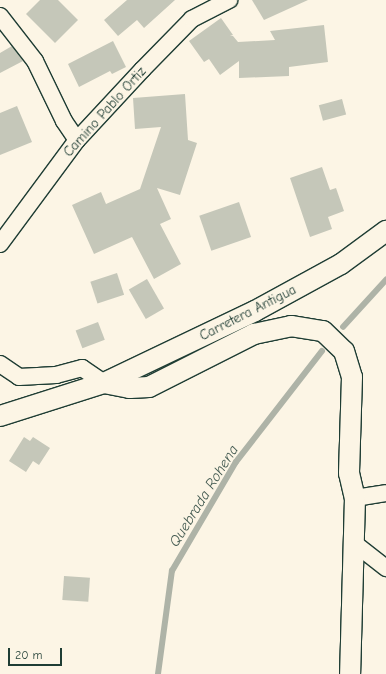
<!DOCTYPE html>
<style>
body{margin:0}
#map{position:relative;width:386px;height:674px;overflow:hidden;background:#fcf5e5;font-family:"Comic Neue",sans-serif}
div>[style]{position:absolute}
.stream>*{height:5.5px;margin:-2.75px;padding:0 2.75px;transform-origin:2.75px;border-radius:2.75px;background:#aeb3a7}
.building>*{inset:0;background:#c5c7b9;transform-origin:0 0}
.roads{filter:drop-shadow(1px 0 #1f3d34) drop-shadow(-1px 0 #1f3d34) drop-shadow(0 1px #1f3d34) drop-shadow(0 -1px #1f3d34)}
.minor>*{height:16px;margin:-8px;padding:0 8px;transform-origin:8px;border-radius:8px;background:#fcf5e5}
.tertiary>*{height:20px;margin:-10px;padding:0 10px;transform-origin:10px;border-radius:10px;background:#fcf5e5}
span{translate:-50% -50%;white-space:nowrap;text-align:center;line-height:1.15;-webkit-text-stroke:3px #fcf5e5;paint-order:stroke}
.street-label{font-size:14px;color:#1f3d34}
.water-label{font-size:15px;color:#435a51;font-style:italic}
.scale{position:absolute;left:8px;top:648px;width:54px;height:18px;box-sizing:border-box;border:2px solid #1f3d34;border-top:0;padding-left:5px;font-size:12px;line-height:14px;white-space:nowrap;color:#1f3d34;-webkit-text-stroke:3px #fcf5e5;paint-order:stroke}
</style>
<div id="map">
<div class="stream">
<div style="left:343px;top:327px;width:64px;rotate:-47.5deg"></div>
<div style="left:158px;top:674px;width:104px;rotate:-82.3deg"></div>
<div style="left:172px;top:571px;width:126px;rotate:-59.6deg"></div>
<div style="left:236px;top:462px;width:140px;rotate:-52.2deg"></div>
</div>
<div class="building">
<div style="clip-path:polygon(40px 0,58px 0,78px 20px,55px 43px,26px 14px)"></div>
<div style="clip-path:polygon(127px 0,175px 0,144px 28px,137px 20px,118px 36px,104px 20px)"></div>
<div style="clip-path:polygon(252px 0,308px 0,264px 20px)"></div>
<div style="clip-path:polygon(221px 18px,233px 35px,230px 36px,233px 36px,238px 42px,275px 40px,270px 31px,324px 25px,328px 62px,289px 67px,289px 76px,239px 78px,239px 61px,220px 75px,209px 59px,204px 62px,189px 41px)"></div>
<div style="clip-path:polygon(113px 41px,126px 67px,112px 74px,110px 71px,79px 87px,68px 64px)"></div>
<div style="clip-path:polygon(12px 46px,23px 61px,0 73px,0 53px)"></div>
<div style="clip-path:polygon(185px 94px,188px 140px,197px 143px,180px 195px,157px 188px,171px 219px,160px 224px,181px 264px,154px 279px,132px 237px,94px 254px,72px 205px,101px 192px,106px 204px,140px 189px,161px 127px,135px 129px,133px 98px)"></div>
<div style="left:342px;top:99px;width:16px;height:24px;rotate:75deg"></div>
<div style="clip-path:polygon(17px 106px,32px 142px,0 155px,0 113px)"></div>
<div style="clip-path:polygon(322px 167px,330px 190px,336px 188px,344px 211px,328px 217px,332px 229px,310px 237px,290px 178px)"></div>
<div style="left:239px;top:202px;width:37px;height:42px;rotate:71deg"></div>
<div style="left:117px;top:273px;width:23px;height:28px;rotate:72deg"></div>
<div style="left:147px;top:279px;width:34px;height:21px;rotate:60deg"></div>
<div style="left:98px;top:322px;width:19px;height:24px;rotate:69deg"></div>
<div style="clip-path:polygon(24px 437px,30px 441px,33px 437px,50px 448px,39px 465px,33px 461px,26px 472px,9px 461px)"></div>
<div style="left:64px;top:576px;width:26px;height:24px;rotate:4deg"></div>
</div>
<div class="roads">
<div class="minor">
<div style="left:0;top:16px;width:57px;rotate:52.1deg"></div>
<div style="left:35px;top:61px;width:67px;rotate:64.2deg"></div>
<div style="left:64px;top:121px;width:23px;rotate:56deg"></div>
<div style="left:0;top:244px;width:129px;rotate:-53.5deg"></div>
<div style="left:77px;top:140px;width:96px;rotate:-47.1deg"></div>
<div style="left:142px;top:70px;width:71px;rotate:-45.6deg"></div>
<div style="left:192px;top:19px;width:42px;rotate:-27.2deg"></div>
<div style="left:0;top:364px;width:23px;rotate:34deg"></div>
<div style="left:19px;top:377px;width:37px;rotate:-3deg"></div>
<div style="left:56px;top:375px;width:27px;rotate:-15deg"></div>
<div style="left:82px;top:368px;width:27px;rotate:34deg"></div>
<div style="left:355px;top:498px;width:31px;rotate:-9deg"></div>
<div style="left:354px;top:543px;width:41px;rotate:38deg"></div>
</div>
<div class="tertiary">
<div style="left:104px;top:383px;width:167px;rotate:-25.5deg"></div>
<div style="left:255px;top:311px;width:98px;rotate:-28.7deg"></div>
<div style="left:341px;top:264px;width:56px;rotate:-36.3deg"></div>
<div style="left:0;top:416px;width:109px;rotate:-17.6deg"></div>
<div style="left:104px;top:383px;width:26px;rotate:11deg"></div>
<div style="left:130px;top:388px;width:19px;rotate:-3deg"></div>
<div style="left:149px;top:387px;width:118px;rotate:-26.8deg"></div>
<div style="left:254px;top:334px;width:38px;rotate:-12deg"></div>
<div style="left:291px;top:326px;width:32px;rotate:9deg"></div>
<div style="left:323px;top:331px;width:29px;rotate:44deg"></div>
<div style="left:344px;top:351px;width:27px;rotate:73deg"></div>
<div style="left:352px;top:377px;width:96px;rotate:91.8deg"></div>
<div style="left:349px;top:473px;width:26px;rotate:77deg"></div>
<div style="left:355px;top:498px;width:176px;rotate:91.6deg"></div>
</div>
</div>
<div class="street-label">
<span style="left:105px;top:112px;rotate:-48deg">Camino Pablo Ortiz</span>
<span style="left:248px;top:313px;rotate:-27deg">Carretera Antigua</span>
</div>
<div class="water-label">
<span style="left:204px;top:496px;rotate:-58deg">Quebrada Rohena</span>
</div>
<div class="scale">20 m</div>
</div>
